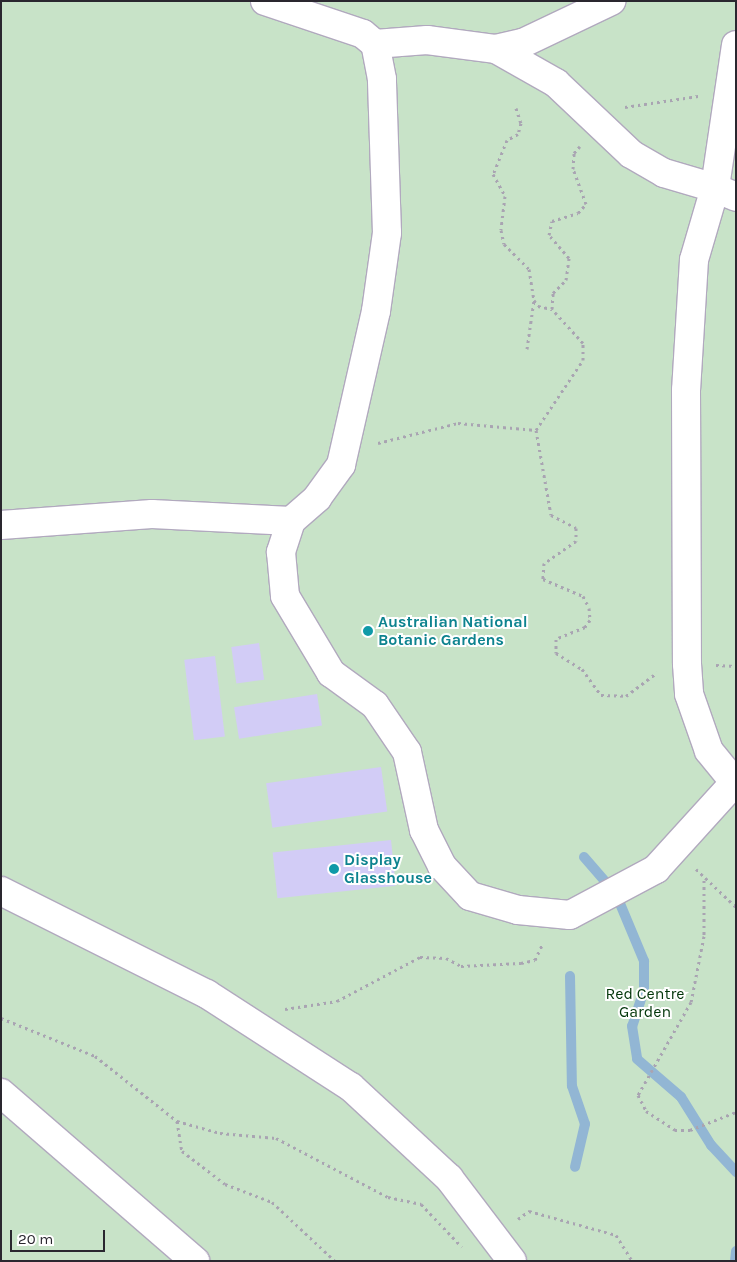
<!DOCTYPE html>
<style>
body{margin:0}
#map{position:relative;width:737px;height:1262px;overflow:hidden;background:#f2ecfe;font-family:Karla,sans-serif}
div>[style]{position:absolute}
.green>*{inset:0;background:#c8e3c8;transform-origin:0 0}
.stream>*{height:10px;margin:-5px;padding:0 5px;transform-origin:5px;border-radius:5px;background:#92b6d4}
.building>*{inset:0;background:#d2ccf6;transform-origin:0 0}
.path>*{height:3px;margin-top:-1.5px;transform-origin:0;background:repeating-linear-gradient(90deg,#a9a4b2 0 2.5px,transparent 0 6.5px)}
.roads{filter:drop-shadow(1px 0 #b1a9be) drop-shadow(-1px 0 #b1a9be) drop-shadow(0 1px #b1a9be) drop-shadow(0 -1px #b1a9be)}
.minor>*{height:28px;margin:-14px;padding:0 14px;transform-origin:14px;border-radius:14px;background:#fff}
.dots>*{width:14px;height:14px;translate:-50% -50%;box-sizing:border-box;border:2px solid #fff;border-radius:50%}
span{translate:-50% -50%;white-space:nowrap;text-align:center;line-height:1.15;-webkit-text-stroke:4px #fff;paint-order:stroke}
.culture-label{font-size:16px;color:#0d838f;font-weight:700}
.left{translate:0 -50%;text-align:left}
.park-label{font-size:16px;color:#03370a}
.frame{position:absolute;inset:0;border:2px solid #2a272f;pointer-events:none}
.scale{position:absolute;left:10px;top:1230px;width:95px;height:22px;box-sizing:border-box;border:2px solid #2a272f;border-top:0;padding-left:6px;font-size:15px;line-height:18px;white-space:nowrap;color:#2a272f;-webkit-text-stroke:4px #fff;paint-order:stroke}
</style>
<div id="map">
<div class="green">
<div style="left:1px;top:1px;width:735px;height:1260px"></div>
</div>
<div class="stream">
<div style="left:584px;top:857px;width:49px;rotate:49.1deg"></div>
<div style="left:616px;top:894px;width:73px;rotate:67.3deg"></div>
<div style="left:644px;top:961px;width:29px;rotate:90deg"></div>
<div style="left:644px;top:990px;width:38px;rotate:108deg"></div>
<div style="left:632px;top:1026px;width:33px;rotate:81deg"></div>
<div style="left:637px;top:1059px;width:58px;rotate:40.8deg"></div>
<div style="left:681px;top:1097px;width:57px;rotate:58deg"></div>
<div style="left:711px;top:1145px;width:37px;rotate:47deg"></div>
<div style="left:570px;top:976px;width:110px;rotate:89deg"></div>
<div style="left:572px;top:1086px;width:40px;rotate:71.1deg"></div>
<div style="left:585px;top:1124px;width:44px;rotate:103.1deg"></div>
<div style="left:735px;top:1261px;width:10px;rotate:-84deg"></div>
</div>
<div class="building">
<div style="left:259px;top:643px;width:37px;height:28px;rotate:82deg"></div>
<div style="left:215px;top:656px;width:81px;height:31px;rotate:83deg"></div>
<div style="left:317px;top:694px;width:32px;height:84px;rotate:81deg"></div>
<div style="left:381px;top:767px;width:45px;height:116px;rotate:82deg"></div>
<div style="left:391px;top:840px;width:46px;height:119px;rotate:84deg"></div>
</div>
<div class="path">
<div style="left:625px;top:107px;width:74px;rotate:-8.6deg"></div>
<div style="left:516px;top:108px;width:16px;rotate:72deg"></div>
<div style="left:521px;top:123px;width:11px;rotate:105deg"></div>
<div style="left:518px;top:134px;width:13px;rotate:151deg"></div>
<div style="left:507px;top:140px;width:37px;rotate:112deg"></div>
<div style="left:493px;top:174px;width:25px;rotate:61deg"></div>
<div style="left:505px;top:196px;width:34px;rotate:97deg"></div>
<div style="left:501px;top:230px;width:14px;rotate:78deg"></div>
<div style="left:504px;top:244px;width:35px;rotate:45deg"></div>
<div style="left:529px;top:269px;width:31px;rotate:81deg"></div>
<div style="left:534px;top:300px;width:7px;rotate:56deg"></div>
<div style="left:538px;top:306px;width:14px;rotate:12deg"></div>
<div style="left:527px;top:349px;width:49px;rotate:-81.9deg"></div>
<div style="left:536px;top:430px;width:84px;rotate:-56.1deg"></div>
<div style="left:583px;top:360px;width:17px;rotate:-90deg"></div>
<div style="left:583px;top:343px;width:46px;rotate:-132.4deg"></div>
<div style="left:552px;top:309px;width:16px;rotate:-86deg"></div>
<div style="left:553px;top:293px;width:18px;rotate:-45deg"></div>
<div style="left:566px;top:280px;width:22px;rotate:-82deg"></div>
<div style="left:569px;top:258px;width:30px;rotate:-131deg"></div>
<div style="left:549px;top:235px;width:14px;rotate:-78deg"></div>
<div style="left:552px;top:221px;width:27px;rotate:-17deg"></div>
<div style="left:578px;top:213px;width:12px;rotate:-48deg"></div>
<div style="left:586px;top:204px;width:37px;rotate:-110deg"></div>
<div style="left:573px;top:169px;width:16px;rotate:-86deg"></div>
<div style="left:574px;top:153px;width:9px;rotate:-49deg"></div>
<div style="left:378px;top:443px;width:82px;rotate:-14deg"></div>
<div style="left:458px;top:423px;width:78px;rotate:5.1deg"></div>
<div style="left:536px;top:430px;width:86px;rotate:80deg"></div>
<div style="left:551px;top:515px;width:28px;rotate:27deg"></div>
<div style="left:576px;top:528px;width:13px;rotate:90deg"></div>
<div style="left:576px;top:541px;width:39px;rotate:145deg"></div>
<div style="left:544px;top:563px;width:16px;rotate:94deg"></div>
<div style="left:543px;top:579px;width:43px;rotate:23deg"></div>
<div style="left:583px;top:596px;width:13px;rotate:63deg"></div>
<div style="left:589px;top:608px;width:12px;rotate:85deg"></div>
<div style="left:590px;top:620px;width:9px;rotate:126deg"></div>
<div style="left:585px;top:627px;width:31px;rotate:158deg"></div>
<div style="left:556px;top:639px;width:14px;rotate:90deg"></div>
<div style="left:556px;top:653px;width:31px;rotate:32deg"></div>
<div style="left:582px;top:669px;width:32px;rotate:54deg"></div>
<div style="left:601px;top:695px;width:25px;rotate:2deg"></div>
<div style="left:626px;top:696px;width:39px;rotate:-37deg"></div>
<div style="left:716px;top:665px;width:20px;rotate:3deg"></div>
<div style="left:696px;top:869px;width:55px;rotate:43.5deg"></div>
<div style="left:704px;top:880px;width:56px;rotate:90deg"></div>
<div style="left:704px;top:936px;width:67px;rotate:101.1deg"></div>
<div style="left:691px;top:1002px;width:107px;rotate:119.7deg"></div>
<div style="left:638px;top:1095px;width:18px;rotate:63deg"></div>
<div style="left:646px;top:1111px;width:35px;rotate:33deg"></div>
<div style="left:675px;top:1130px;width:15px"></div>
<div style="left:690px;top:1130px;width:49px;rotate:-21.4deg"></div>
<div style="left:285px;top:1009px;width:53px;rotate:-8.7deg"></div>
<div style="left:337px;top:1001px;width:94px;rotate:-27.9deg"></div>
<div style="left:420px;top:957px;width:26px;rotate:2deg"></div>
<div style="left:446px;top:958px;width:17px;rotate:28deg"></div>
<div style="left:461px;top:966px;width:60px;rotate:-2.9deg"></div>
<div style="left:521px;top:963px;width:14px;rotate:-12deg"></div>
<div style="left:535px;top:960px;width:19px;rotate:-65deg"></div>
<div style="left:1px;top:1018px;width:101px;rotate:22deg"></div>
<div style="left:95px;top:1056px;width:105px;rotate:38.4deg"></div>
<div style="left:177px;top:1121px;width:45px;rotate:15.6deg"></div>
<div style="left:220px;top:1133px;width:56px;rotate:5.1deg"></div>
<div style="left:276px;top:1138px;width:127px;rotate:27.8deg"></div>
<div style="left:388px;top:1197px;width:34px;rotate:12deg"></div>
<div style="left:421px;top:1204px;width:59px;rotate:46.4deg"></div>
<div style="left:177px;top:1121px;width:30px;rotate:81deg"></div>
<div style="left:182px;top:1151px;width:54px;rotate:37.5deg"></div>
<div style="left:225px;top:1184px;width:50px;rotate:21deg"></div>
<div style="left:272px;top:1202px;width:86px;rotate:43.1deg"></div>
<div style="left:518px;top:1219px;width:14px;rotate:-36deg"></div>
<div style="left:529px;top:1211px;width:90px;rotate:15.4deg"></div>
<div style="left:616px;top:1235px;width:31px;rotate:58deg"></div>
</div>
<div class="roads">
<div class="minor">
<div style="left:265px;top:1px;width:103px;rotate:18.6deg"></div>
<div style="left:363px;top:34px;width:16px;rotate:40deg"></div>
<div style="left:375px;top:44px;width:52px;rotate:-4.4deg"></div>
<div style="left:427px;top:40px;width:70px;rotate:7.4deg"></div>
<div style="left:496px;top:49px;width:28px;rotate:-13deg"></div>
<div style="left:523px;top:43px;width:98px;rotate:-25.5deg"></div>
<div style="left:736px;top:45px;width:145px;rotate:98.4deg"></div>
<div style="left:715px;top:188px;width:23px;rotate:23deg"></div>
<div style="left:496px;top:49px;width:69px;rotate:29.5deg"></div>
<div style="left:556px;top:83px;width:103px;rotate:43.4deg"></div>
<div style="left:631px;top:154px;width:38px;rotate:30deg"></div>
<div style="left:664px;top:173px;width:53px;rotate:16.4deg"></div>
<div style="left:715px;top:188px;width:75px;rotate:106.3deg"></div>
<div style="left:694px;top:260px;width:130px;rotate:93.5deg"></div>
<div style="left:686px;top:390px;width:274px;rotate:89.8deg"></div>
<div style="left:687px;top:664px;width:30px;rotate:86deg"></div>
<div style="left:689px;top:694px;width:60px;rotate:70.7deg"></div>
<div style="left:709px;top:751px;width:43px;rotate:50.7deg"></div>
<div style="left:291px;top:521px;width:33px;rotate:108deg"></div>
<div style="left:281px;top:552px;width:44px;rotate:84.8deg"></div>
<div style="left:285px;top:596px;width:90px;rotate:59.1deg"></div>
<div style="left:331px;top:673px;width:54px;rotate:36deg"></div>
<div style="left:375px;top:705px;width:57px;rotate:55.8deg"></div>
<div style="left:407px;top:752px;width:80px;rotate:77.7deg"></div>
<div style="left:424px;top:830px;width:40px;rotate:63.4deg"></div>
<div style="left:442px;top:866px;width:41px;rotate:47deg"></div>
<div style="left:470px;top:896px;width:50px;rotate:16.3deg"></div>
<div style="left:518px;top:910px;width:52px;rotate:5.5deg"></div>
<div style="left:570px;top:915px;width:98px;rotate:-28.1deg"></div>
<div style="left:656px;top:869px;width:116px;rotate:-47.8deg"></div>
<div style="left:1px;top:525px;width:151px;rotate:-4.2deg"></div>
<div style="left:152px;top:514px;width:139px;rotate:2.9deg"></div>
<div style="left:291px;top:521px;width:35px;rotate:-41deg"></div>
<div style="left:317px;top:498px;width:41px;rotate:-54deg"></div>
<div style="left:341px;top:465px;width:158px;rotate:-77.2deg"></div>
<div style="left:376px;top:311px;width:79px;rotate:-82deg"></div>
<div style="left:387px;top:233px;width:154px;rotate:-91.9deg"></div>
<div style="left:382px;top:79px;width:36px;rotate:-101deg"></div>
<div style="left:1px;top:891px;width:230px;rotate:26.6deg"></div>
<div style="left:207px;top:994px;width:171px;rotate:32.9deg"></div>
<div style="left:351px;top:1087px;width:134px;rotate:42.9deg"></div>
<div style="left:449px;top:1178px;width:104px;rotate:52.8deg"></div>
<div style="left:1px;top:1093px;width:257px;rotate:40.9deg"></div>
</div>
</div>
<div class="dots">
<div style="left:368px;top:631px;background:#0f9aa8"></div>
<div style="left:334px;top:869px;background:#0f9aa8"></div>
</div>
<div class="culture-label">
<span class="left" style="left:378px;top:631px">Australian National<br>Botanic Gardens</span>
<span class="left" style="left:344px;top:869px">Display<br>Glasshouse</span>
</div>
<div class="park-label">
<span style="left:645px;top:1003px">Red Centre<br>Garden</span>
</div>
<div class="frame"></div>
<div class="scale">20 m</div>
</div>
